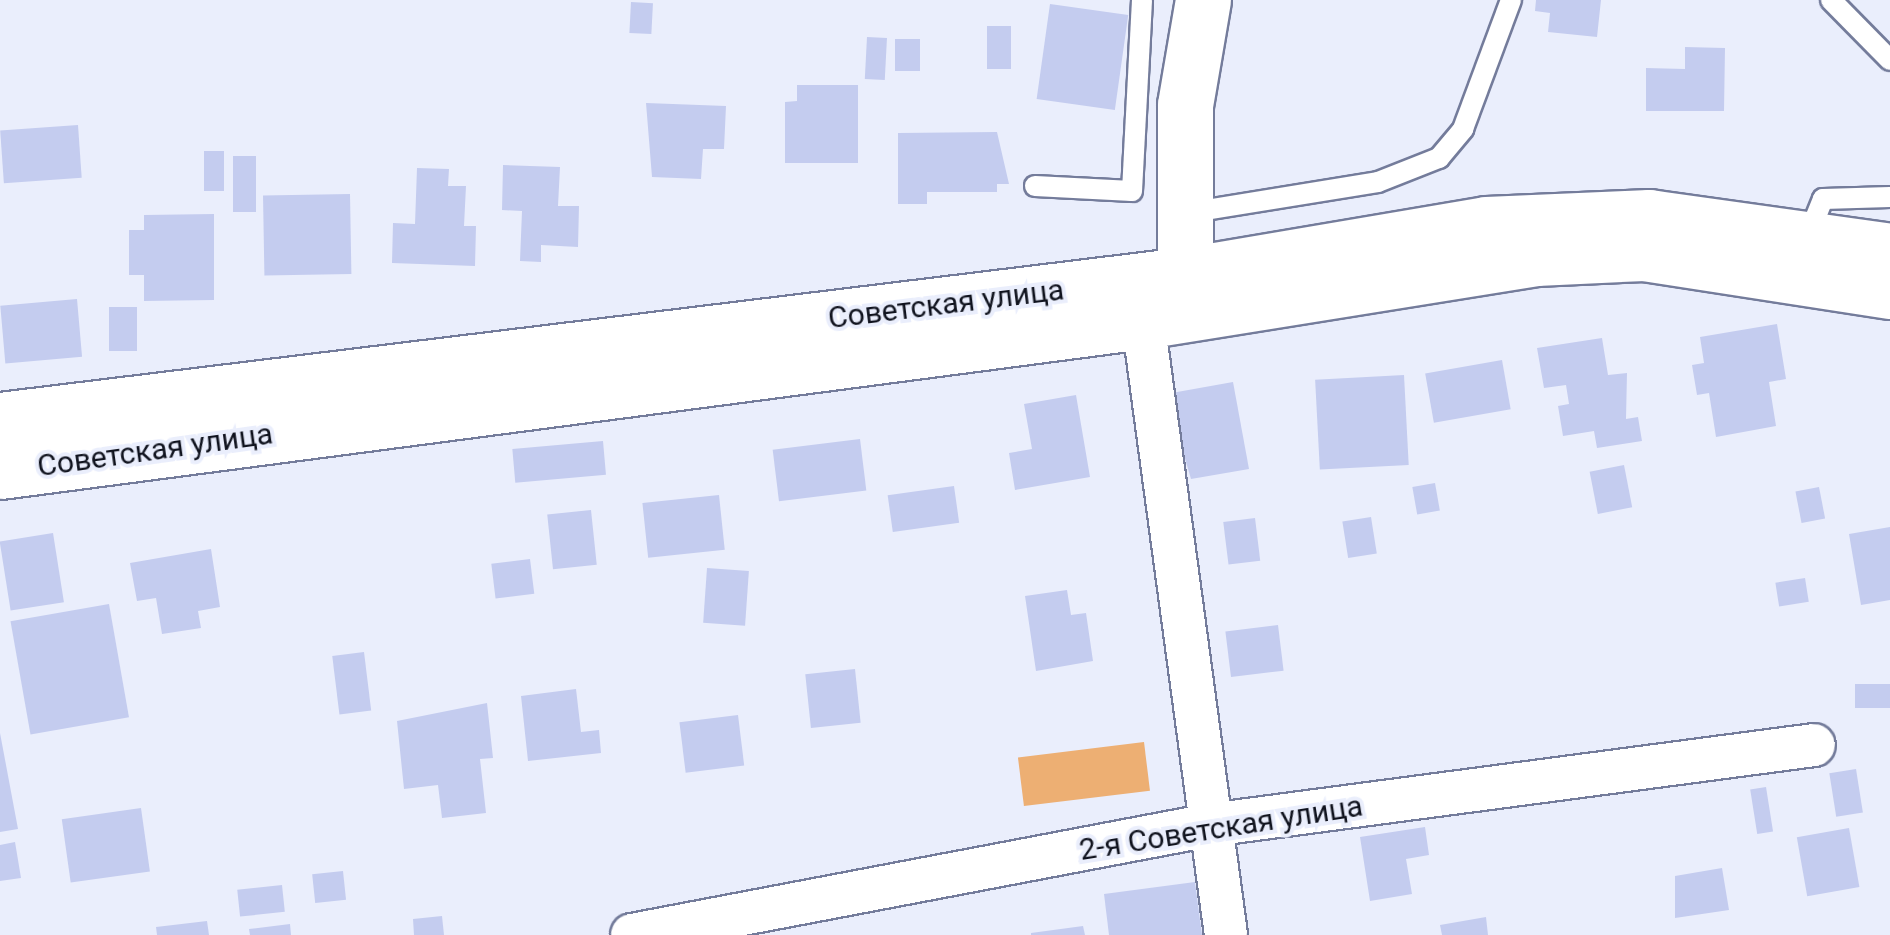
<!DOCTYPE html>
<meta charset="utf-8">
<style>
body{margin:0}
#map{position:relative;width:1890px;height:935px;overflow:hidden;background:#eaeefc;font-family:Roboto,sans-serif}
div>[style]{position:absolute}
.green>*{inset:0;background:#edaf73;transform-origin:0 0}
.building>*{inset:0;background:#c4ccef;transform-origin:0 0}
.roads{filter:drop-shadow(2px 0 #747c9b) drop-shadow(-2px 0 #747c9b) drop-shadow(0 2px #747c9b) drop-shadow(0 -2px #747c9b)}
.lane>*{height:20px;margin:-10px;padding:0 10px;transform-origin:10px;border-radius:10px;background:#fff}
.street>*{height:42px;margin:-21px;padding:0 21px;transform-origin:21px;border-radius:21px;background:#fff}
.secondary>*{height:55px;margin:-27.5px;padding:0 27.5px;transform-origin:27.5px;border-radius:27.5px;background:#fff}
.primary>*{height:55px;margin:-27.5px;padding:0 27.5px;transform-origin:27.5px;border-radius:27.5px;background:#fff}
span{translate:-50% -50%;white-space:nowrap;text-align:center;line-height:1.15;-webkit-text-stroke:8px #eaeefc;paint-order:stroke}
.street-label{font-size:30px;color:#10131e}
</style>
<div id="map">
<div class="green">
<div style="left:1144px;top:742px;width:49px;height:127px;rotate:83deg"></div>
</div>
<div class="building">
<div style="clip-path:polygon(1536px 0,1601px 0,1597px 37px,1548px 32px,1550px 13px,1535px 11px)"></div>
<div style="left:631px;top:2px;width:22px;height:31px;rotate:3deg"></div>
<div style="left:1050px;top:4px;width:79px;height:96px;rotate:8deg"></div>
<div style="left:987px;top:26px;width:24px;height:43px"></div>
<div style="left:867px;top:37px;width:20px;height:42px;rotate:3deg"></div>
<div style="left:895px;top:39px;width:25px;height:32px"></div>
<div style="clip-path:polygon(1685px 47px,1725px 48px,1724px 111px,1646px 111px,1646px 68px,1685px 69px)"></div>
<div style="clip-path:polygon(797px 85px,858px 85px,858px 163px,785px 163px,785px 102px,797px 101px)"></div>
<div style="clip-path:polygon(646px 103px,726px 106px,724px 149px,703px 149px,701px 179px,652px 177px)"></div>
<div style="left:78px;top:125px;width:53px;height:78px;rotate:86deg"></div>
<div style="clip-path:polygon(997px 132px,1009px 184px,997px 184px,997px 192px,927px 192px,927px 204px,898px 204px,898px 133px)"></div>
<div style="left:204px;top:151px;width:20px;height:40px"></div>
<div style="left:233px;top:156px;width:23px;height:56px"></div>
<div style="clip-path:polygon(503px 165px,560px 167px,558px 206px,579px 206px,578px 247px,541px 245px,541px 262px,520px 261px,522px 211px,502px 210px)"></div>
<div style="clip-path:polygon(417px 168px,449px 169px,448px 186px,466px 186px,464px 226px,476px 226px,475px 266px,392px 263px,393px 223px,415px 224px)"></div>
<div style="left:350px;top:194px;width:80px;height:87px;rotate:89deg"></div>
<div style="clip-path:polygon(214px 214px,214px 300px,144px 301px,144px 275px,129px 275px,129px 230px,144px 230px,144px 215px)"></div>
<div style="left:77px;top:299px;width:58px;height:77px;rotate:85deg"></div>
<div style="left:109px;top:307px;width:28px;height:44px"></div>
<div style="clip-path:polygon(1777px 324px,1786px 379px,1769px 382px,1776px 426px,1716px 437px,1709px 393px,1697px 395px,1692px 365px,1704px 363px,1700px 337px)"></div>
<div style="clip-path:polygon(1602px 338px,1608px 375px,1627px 373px,1626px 419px,1638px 417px,1642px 441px,1597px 448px,1594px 431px,1563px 436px,1558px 406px,1569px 404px,1566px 385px,1544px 388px,1537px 348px)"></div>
<div style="left:1502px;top:360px;width:50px;height:78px;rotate:80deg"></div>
<div style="left:1404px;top:375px;width:90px;height:89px;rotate:87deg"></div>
<div style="clip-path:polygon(1233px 382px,1249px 469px,1191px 479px,1166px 394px)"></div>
<div style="clip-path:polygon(1076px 395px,1090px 477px,1015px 490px,1009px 453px,1032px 449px,1024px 404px)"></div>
<div style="left:860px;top:439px;width:52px;height:88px;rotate:83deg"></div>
<div style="left:603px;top:441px;width:34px;height:91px;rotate:85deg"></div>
<div style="left:1624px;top:465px;width:43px;height:35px;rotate:79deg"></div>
<div style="left:1435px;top:483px;width:28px;height:23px;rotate:80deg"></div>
<div style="left:954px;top:486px;width:37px;height:67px;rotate:82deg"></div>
<div style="left:1819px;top:487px;width:32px;height:24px;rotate:79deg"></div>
<div style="left:719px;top:495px;width:55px;height:77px;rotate:84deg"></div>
<div style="left:591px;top:510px;width:55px;height:44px;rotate:84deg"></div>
<div style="left:1371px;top:517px;width:37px;height:29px;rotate:81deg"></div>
<div style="left:1255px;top:518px;width:43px;height:32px;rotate:83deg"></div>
<div style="clip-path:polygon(1890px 527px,1890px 600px,1861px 605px,1849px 534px)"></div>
<div style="left:53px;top:533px;width:70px;height:54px;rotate:81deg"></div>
<div style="clip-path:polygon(211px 549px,220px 607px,198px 611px,201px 628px,162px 634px,156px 598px,137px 601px,130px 563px)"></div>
<div style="left:530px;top:559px;width:35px;height:39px;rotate:83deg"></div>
<div style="left:707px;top:568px;width:42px;height:55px;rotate:4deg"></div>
<div style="left:1805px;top:578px;width:24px;height:30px;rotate:81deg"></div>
<div style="clip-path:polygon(1067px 590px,1071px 615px,1086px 613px,1093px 661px,1036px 671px,1025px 596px)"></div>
<div style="left:109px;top:604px;width:115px;height:100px;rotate:80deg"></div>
<div style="left:1278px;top:625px;width:46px;height:53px;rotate:83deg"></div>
<div style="left:364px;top:652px;width:59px;height:32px;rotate:83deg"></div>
<div style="left:855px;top:669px;width:54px;height:50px;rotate:84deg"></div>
<div style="left:1890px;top:684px;width:24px;height:35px;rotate:90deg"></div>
<div style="clip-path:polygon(576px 689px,581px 732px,599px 730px,601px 753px,528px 761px,521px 696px)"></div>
<div style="clip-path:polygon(487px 703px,493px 758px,480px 759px,486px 813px,442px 818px,438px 785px,404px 789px,397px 721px)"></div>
<div style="left:738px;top:715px;width:51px;height:59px;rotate:83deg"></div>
<div style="clip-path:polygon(0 733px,18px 829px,0 832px)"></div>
<div style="left:1856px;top:769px;width:44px;height:27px;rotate:81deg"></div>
<div style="left:1766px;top:787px;width:45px;height:16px;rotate:81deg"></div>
<div style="left:141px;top:808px;width:64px;height:80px;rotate:82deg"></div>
<div style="clip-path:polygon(1425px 827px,1429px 855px,1406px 859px,1412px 894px,1370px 901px,1360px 837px)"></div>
<div style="left:1849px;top:828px;width:60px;height:53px;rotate:80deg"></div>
<div style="clip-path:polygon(15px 842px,21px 878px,0 881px,0 845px)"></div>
<div style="clip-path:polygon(1722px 868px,1729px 910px,1675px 918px,1675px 876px)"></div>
<div style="left:343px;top:871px;width:29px;height:31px;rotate:84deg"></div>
<div style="clip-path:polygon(1195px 882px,1202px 935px,1109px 935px,1104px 894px)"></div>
<div style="left:282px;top:885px;width:27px;height:45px;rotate:84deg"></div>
<div style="clip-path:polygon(442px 916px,444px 935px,414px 935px,413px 919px)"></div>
<div style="clip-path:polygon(1486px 917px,1488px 935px,1442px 935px,1440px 925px)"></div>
<div style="clip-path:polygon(207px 921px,209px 935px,157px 935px,156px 927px)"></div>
<div style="clip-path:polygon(290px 924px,291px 935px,250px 935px,249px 929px)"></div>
<div style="clip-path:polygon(1083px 926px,1085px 935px,1031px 935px,1031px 933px)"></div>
</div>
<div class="roads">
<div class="lane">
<div style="left:1831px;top:0;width:84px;rotate:45.5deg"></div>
<div style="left:1035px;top:186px;width:97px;rotate:3deg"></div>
<div style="left:1132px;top:191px;width:191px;rotate:-87deg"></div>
<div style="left:1187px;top:213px;width:193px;rotate:-9.2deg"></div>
<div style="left:1378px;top:182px;width:66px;rotate:-21.5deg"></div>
<div style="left:1439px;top:158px;width:38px;rotate:-50deg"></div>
<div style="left:1463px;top:129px;width:138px;rotate:-69.6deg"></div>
<div style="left:1808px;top:236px;width:40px;rotate:-68deg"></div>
<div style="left:1823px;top:199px;width:67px;rotate:-1.7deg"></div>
</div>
<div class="street">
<div style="left:1143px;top:321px;width:620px;rotate:82.3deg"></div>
<div style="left:632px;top:935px;width:588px;rotate:-10.78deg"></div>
<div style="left:1210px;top:825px;width:609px;rotate:-7.54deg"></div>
</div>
<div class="secondary">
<div style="left:1185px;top:275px;width:170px;rotate:-90deg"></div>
<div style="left:1185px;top:105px;width:107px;rotate:-80.3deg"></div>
</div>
<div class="primary">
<div style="left:0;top:420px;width:1194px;rotate:-6.98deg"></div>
<div style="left:1185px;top:275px;width:305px;rotate:-9.6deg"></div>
<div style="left:1486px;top:224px;width:163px;rotate:-2.5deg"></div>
<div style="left:1649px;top:217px;width:243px;rotate:8deg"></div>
<div style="left:0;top:471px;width:1153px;rotate:-7.48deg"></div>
<div style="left:1143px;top:321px;width:398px;rotate:-9.1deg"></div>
<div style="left:1536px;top:258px;width:108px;rotate:-2.7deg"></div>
<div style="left:1644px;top:253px;width:249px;rotate:8.8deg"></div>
</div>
</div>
<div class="street-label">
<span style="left:946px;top:304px;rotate:-7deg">Советская улица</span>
<span style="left:155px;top:450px;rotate:-8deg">Советская улица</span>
<span style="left:1221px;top:828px;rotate:-9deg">2-я Советская улица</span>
</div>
</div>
